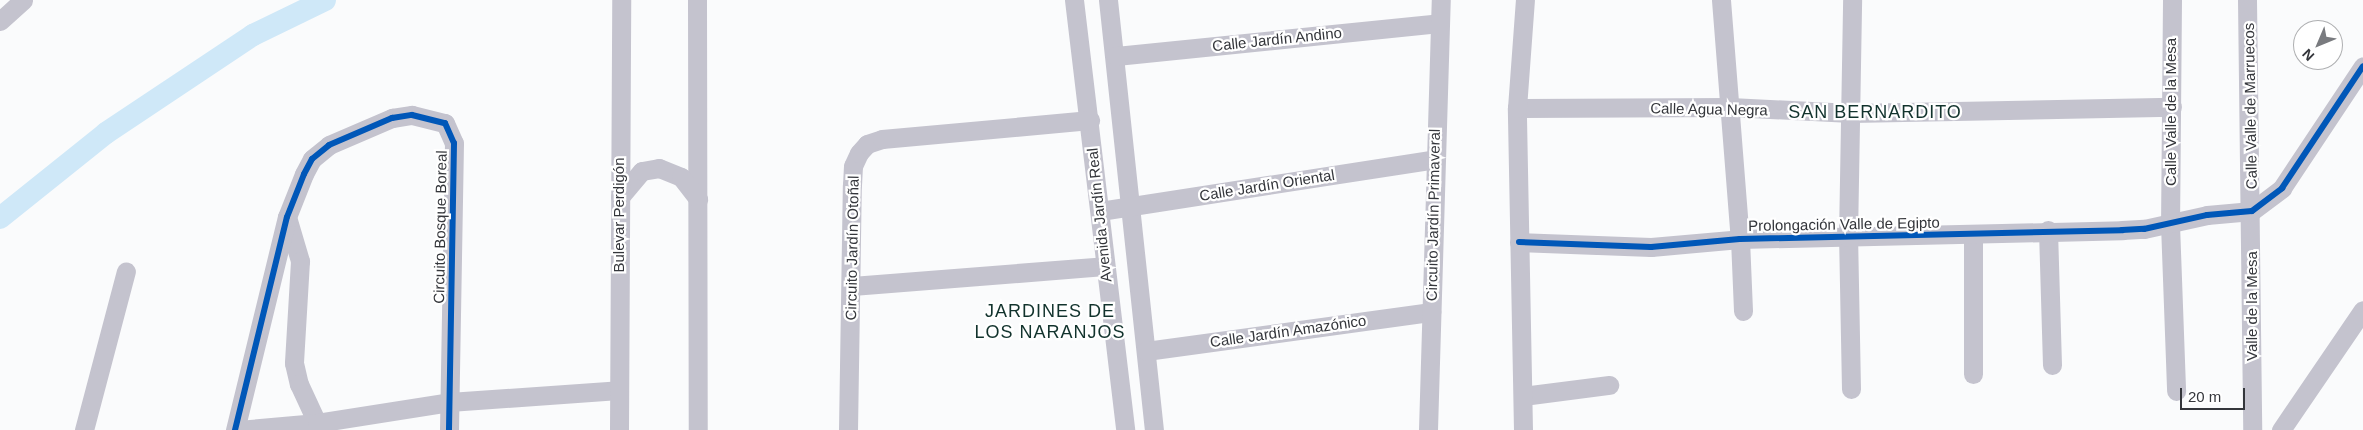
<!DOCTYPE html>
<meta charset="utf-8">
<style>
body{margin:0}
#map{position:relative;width:2363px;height:430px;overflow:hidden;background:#fafbfc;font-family:Arial,sans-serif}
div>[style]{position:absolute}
.canal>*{height:22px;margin:-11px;padding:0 11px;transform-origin:11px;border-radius:11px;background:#cfe8f8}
.minor>*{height:19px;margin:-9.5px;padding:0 9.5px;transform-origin:9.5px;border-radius:9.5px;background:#c4c3ce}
.cycleway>*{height:6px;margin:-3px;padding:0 3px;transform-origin:3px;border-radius:3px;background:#0057b8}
span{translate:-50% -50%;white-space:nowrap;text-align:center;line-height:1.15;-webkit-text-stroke:4.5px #fff;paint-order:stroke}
.street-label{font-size:15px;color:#34363b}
.quarter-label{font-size:18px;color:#12332d;letter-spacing:1px}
.north{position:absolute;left:2293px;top:20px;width:50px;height:50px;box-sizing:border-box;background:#fff;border:1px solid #aeafb1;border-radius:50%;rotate:225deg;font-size:14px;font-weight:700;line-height:20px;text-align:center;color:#34363b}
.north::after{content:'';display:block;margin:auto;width:18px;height:22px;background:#797b7f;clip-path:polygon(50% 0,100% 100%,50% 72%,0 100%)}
.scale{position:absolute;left:2180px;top:388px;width:65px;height:22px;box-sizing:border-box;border:2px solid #34363b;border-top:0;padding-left:6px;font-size:15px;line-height:18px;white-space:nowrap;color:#34363b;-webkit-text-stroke:4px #fff;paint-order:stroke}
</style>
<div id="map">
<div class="canal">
<div style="left:0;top:218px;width:136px;rotate:-38.7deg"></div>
<div style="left:106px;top:133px;width:177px;rotate:-33.7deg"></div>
<div style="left:253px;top:35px;width:80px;rotate:-25.9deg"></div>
</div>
<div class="minor">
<div style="left:697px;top:0;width:430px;rotate:89.9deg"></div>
<div style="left:1074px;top:0;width:433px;rotate:83.2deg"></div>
<div style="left:1108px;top:0;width:432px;rotate:83.9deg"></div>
<div style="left:1721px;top:0;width:240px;rotate:85.5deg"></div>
<div style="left:1740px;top:239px;width:72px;rotate:87.6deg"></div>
<div style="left:2172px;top:0;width:224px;rotate:90.5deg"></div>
<div style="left:2170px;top:224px;width:167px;rotate:87.9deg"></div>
<div style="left:2247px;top:0;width:430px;rotate:89.3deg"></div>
<div style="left:0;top:21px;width:31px;rotate:-42deg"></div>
<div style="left:1116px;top:56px;width:325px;rotate:-5.8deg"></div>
<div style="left:1517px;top:108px;width:213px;rotate:-0.3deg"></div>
<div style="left:1730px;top:107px;width:121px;rotate:2.8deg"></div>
<div style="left:1851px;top:113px;width:321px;rotate:-1.1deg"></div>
<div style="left:620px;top:197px;width:34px;rotate:-50deg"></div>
<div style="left:642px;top:171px;width:17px;rotate:-10deg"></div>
<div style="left:659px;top:168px;width:24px;rotate:22deg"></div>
<div style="left:681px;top:177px;width:28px;rotate:52deg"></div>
<div style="left:1100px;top:211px;width:338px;rotate:-8.8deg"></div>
<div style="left:287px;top:217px;width:46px;rotate:73.5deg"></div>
<div style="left:300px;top:261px;width:102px;rotate:93.4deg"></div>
<div style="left:294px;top:363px;width:22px;rotate:77deg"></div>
<div style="left:299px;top:384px;width:43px;rotate:65.2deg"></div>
<div style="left:2048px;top:230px;width:135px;rotate:88.3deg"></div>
<div style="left:1973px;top:234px;width:140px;rotate:90deg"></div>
<div style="left:1519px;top:242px;width:132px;rotate:2.2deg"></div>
<div style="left:1651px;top:247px;width:89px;rotate:-5.1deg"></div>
<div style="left:1740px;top:239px;width:382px;rotate:-1.3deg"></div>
<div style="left:2122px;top:230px;width:22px;rotate:-3deg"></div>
<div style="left:2144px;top:229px;width:65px;rotate:-12.5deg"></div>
<div style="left:2207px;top:215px;width:45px;rotate:-5.1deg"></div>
<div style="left:2252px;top:211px;width:38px;rotate:-37deg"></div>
<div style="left:2282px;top:188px;width:146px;rotate:-56.4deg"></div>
<div style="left:852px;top:286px;width:253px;rotate:-4.5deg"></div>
<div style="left:1146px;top:351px;width:288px;rotate:-7.8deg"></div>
<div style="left:1851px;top:389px;width:152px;rotate:-91.1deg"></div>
<div style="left:1848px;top:237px;width:237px;rotate:-89deg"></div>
<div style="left:1523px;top:396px;width:87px;rotate:-7.3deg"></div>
<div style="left:84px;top:430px;width:164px;rotate:-75.2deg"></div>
<div style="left:235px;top:430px;width:219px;rotate:-76.3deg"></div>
<div style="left:287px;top:217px;width:46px;rotate:-68.4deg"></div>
<div style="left:304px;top:174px;width:17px;rotate:-62deg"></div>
<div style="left:312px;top:159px;width:22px;rotate:-39deg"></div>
<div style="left:329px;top:145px;width:69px;rotate:-23.2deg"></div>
<div style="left:392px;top:118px;width:20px;rotate:-9deg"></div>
<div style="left:412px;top:115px;width:34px;rotate:14deg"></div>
<div style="left:445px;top:123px;width:22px;rotate:66deg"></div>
<div style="left:454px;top:143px;width:287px;rotate:91deg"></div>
<div style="left:238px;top:430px;width:79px;rotate:-5.1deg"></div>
<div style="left:317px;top:423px;width:134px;rotate:-9deg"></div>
<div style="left:449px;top:402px;width:170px;rotate:-4deg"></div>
<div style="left:619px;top:430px;width:430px;rotate:-89.7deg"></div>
<div style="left:848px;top:430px;width:245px;rotate:-89.1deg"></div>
<div style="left:852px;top:185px;width:19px;rotate:-87deg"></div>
<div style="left:853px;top:166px;width:14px;rotate:-65deg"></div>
<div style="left:859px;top:153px;width:12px;rotate:-48deg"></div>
<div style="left:867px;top:144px;width:16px;rotate:-18deg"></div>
<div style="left:882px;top:139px;width:209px;rotate:-5.2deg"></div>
<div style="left:1428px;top:430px;width:430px;rotate:-88.3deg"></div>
<div style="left:1523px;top:430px;width:322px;rotate:-91.1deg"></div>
<div style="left:1517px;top:108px;width:108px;rotate:-85.8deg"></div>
<div style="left:2281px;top:430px;width:145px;rotate:-55.7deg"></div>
</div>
<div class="cycleway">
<div style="left:1519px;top:242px;width:132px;rotate:2.2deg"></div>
<div style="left:1651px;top:247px;width:89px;rotate:-5.1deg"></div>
<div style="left:1740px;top:239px;width:382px;rotate:-1.3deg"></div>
<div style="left:2122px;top:230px;width:22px;rotate:-3deg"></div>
<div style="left:2144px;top:229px;width:65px;rotate:-12.5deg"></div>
<div style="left:2207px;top:215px;width:45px;rotate:-5.1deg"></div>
<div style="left:2252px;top:211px;width:38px;rotate:-37deg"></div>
<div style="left:2282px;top:188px;width:146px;rotate:-56.4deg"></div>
<div style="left:235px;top:430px;width:219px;rotate:-76.3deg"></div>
<div style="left:287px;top:217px;width:46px;rotate:-68.4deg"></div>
<div style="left:304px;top:174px;width:17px;rotate:-62deg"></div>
<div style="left:312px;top:159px;width:22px;rotate:-39deg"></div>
<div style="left:329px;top:145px;width:69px;rotate:-23.2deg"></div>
<div style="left:392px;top:118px;width:20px;rotate:-9deg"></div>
<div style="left:412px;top:115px;width:34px;rotate:14deg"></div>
<div style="left:445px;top:123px;width:22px;rotate:66deg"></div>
<div style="left:454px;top:143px;width:287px;rotate:91deg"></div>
</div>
<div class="street-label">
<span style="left:1277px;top:39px;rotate:-6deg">Calle Jardín Andino</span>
<span style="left:2250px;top:106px;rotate:-91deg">Calle Valle de Marruecos</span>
<span style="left:1709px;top:109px;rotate:1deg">Calle Agua Negra</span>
<span style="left:2171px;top:112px;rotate:-90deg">Calle Valle de la Mesa</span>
<span style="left:1267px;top:185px;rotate:-9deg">Calle Jardín Oriental</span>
<span style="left:619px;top:215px;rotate:-90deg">Bulevar Perdigón</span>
<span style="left:1099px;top:215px;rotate:-96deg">Avenida Jardín Real</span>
<span style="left:1433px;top:215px;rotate:-89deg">Circuito Jardín Primaveral</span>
<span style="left:1844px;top:224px;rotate:-1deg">Prolongación Valle de Egipto</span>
<span style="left:440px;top:227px;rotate:-89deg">Circuito Bosque Boreal</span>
<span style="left:852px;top:248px;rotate:-89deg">Circuito Jardín Otoñal</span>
<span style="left:2252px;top:306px;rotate:-90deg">Valle de la Mesa</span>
<span style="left:1288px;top:331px;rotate:-8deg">Calle Jardín Amazónico</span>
</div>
<div class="quarter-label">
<span style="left:1875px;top:112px">SAN BERNARDITO</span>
<span style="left:1050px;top:322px">JARDINES DE<br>LOS NARANJOS</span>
</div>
<div class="north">N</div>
<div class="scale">20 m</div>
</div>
